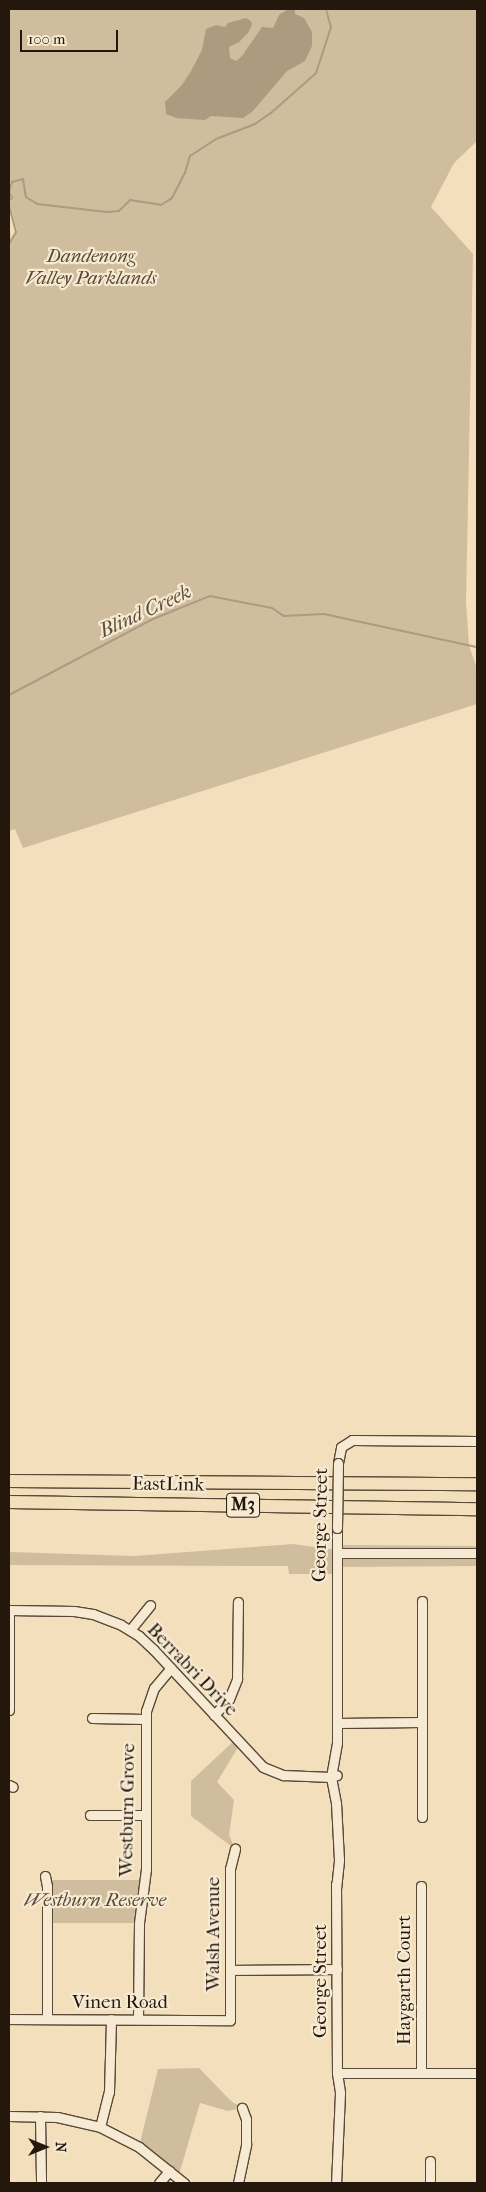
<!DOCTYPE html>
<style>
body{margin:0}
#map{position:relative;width:486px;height:2192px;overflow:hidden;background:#f3dfbc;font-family:"IM FELL French Canon",serif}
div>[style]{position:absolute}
.green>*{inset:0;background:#d0bd9e;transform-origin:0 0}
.water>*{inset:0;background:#ad9b80}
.stream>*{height:2px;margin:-1px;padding:0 1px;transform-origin:1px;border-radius:1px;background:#ad9b80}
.roads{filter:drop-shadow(1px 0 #584938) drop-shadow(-1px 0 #584938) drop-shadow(0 1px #584938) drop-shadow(0 -1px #584938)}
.minor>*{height:9px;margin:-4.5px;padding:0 4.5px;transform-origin:4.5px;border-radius:4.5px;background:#f7ead3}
.highway>*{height:12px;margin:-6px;padding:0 6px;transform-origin:6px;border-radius:6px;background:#f3dfbc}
.bridges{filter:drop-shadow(1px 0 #584938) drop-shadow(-1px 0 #584938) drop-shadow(0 1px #584938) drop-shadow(0 -1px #584938)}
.minor-bridge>*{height:9px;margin:-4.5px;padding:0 4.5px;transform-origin:4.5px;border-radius:4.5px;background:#f7ead3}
span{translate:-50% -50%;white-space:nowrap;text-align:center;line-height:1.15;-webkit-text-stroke:4.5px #f7ead3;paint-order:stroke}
.shield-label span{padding:1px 4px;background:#f7ead3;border:1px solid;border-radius:4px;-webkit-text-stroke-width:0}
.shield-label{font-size:18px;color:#24170c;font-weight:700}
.park-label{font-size:19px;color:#584938;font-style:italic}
.street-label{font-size:19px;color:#24170c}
.water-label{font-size:20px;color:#5b4c3a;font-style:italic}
.frame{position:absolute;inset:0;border:10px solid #24170c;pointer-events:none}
.north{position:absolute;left:20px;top:2122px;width:50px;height:50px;-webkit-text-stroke:4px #f7ead3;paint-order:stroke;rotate:90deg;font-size:14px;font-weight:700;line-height:20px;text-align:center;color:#24170c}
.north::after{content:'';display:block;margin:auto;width:18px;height:22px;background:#24170c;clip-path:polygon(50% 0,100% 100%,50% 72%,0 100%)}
.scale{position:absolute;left:20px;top:30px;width:98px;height:22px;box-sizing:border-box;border:2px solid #24170c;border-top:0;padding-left:6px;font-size:15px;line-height:18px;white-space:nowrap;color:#24170c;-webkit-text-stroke:4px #f7ead3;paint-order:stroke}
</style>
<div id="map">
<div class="green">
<div style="clip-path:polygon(9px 9px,324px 9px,330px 23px,327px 9px,477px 9px,477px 141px,454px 163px,431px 207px,473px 254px,466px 602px,469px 646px,477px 668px,477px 704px,23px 848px,15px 829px,9px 831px,9px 217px,11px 241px,17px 231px,9px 203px,13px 197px,11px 195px,9px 199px)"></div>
<div style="clip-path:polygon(293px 1544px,337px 1550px,337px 1545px,477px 1546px,477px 1566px,337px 1567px,337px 1574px,289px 1574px,288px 1566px,9px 1565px,9px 1552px,135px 1556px)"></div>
<div style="clip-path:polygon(236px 1739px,240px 1744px,217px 1782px,234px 1800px,229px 1835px,235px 1849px,191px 1816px,191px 1781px)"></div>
<div style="left:46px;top:1880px;width:99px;height:43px"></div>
<div style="clip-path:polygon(199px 2068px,231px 2101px,242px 2108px,228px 2111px,200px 2103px,178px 2178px,139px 2147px,158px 2069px)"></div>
</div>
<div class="water">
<div style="clip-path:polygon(288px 9px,295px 9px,295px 14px,304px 18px,312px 32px,312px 46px,305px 61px,287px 71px,253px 111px,243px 118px,211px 116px,205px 120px,176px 118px,166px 114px,165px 102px,182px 85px,191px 71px,202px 50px,206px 29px,216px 25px,225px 27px,228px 23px,246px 18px,251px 21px,252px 25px,248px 33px,239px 42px,229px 47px,230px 58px,236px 61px,242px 56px,262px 27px,273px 28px,279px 15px)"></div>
</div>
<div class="stream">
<div style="left:9px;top:192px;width:10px;rotate:-73deg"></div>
<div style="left:12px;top:182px;width:11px;rotate:-15deg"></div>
<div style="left:23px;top:179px;width:18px;rotate:81deg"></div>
<div style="left:26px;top:197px;width:13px;rotate:32deg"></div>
<div style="left:37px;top:204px;width:70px;rotate:6.5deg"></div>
<div style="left:107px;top:212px;width:12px;rotate:-5deg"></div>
<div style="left:119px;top:211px;width:16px;rotate:-45deg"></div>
<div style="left:130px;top:200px;width:31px;rotate:9deg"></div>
<div style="left:161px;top:205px;width:13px;rotate:-32deg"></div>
<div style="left:172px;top:198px;width:28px;rotate:-63deg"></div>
<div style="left:185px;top:173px;width:18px;rotate:-74deg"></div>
<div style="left:190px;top:156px;width:31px;rotate:-33deg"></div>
<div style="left:216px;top:139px;width:42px;rotate:-21deg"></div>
<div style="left:255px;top:124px;width:19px;rotate:-35deg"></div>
<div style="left:271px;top:113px;width:60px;rotate:-41.6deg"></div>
<div style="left:316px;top:73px;width:48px;rotate:-71.9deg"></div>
<div style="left:331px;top:27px;width:19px;rotate:-106deg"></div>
<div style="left:9px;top:192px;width:7px;rotate:63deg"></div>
<div style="left:12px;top:198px;width:4px;rotate:146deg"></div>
<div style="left:9px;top:206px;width:27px;rotate:75deg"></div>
<div style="left:16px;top:232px;width:14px;rotate:120deg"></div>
<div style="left:9px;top:695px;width:163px;rotate:-27.8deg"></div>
<div style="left:153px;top:619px;width:61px;rotate:-22deg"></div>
<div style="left:210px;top:596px;width:63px;rotate:11deg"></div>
<div style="left:272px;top:608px;width:14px;rotate:34deg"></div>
<div style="left:284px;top:616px;width:40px;rotate:-2.9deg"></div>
<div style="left:324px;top:614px;width:157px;rotate:12.2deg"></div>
</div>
<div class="roads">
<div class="minor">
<div style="left:338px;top:1463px;width:16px;rotate:-79deg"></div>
<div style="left:341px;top:1447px;width:13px;rotate:-32deg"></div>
<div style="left:352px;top:1440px;width:125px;rotate:0.5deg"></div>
<div style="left:337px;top:1553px;width:140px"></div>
<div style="left:9px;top:1610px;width:65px;rotate:0.9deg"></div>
<div style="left:74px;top:1611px;width:19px;rotate:9deg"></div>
<div style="left:93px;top:1614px;width:30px;rotate:21deg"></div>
<div style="left:121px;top:1625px;width:21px;rotate:31deg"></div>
<div style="left:139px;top:1636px;width:19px;rotate:43deg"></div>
<div style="left:153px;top:1649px;width:161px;rotate:47deg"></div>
<div style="left:263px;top:1767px;width:22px;rotate:22deg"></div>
<div style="left:283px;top:1775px;width:48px;rotate:2.4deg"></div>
<div style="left:331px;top:1777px;width:6px;rotate:-18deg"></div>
<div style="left:130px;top:1630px;width:32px;rotate:-51deg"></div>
<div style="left:9px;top:1710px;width:100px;rotate:-90deg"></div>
<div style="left:214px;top:1715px;width:22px;rotate:-47deg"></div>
<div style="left:229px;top:1699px;width:22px;rotate:-68deg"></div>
<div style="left:237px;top:1679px;width:77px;rotate:-89.3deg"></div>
<div style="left:92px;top:1718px;width:53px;rotate:1.1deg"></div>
<div style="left:337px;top:1723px;width:84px;rotate:-0.7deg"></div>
<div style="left:9px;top:1785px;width:4px;rotate:27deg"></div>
<div style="left:90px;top:1815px;width:55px"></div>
<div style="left:422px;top:1817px;width:216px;rotate:-90deg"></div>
<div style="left:45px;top:1876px;width:10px;rotate:79deg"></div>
<div style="left:47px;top:1886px;width:133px;rotate:90deg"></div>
<div style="left:336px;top:1884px;width:189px;rotate:89.7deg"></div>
<div style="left:337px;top:2073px;width:20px;rotate:81deg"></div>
<div style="left:340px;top:2093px;width:90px;rotate:92.5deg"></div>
<div style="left:421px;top:1886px;width:187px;rotate:90deg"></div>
<div style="left:336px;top:1889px;width:29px;rotate:-84deg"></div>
<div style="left:339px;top:1860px;width:57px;rotate:-93deg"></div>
<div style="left:336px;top:1803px;width:26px;rotate:-101deg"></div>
<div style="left:331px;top:1777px;width:35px;rotate:-80deg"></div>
<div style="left:337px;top:1743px;width:215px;rotate:-90deg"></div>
<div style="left:231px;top:1970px;width:106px;rotate:-0.5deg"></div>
<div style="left:9px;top:2019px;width:221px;rotate:0.3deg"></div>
<div style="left:230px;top:2020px;width:151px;rotate:-90deg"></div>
<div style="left:230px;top:1869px;width:21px;rotate:-76deg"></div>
<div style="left:138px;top:2019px;width:96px;rotate:-89.4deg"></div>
<div style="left:139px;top:1923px;width:54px;rotate:-82.6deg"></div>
<div style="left:146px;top:1869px;width:158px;rotate:-90deg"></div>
<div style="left:146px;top:1711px;width:24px;rotate:-71deg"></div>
<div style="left:154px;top:1688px;width:26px;rotate:-50deg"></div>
<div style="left:337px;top:2073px;width:140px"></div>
<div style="left:9px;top:2116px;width:48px;rotate:1.2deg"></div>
<div style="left:57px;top:2117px;width:44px;rotate:13.1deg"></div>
<div style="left:100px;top:2127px;width:44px;rotate:27.1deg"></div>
<div style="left:139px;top:2147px;width:58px;rotate:38.7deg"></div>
<div style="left:40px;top:2116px;width:67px;rotate:89.1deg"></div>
<div style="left:100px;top:2127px;width:36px;rotate:-76deg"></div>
<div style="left:109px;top:2092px;width:73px;rotate:-88.4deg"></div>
<div style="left:430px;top:2161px;width:22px;rotate:90deg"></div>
<div style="left:159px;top:2183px;width:16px;rotate:-50deg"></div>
<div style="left:238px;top:2183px;width:40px;rotate:-78deg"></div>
<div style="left:246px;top:2144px;width:25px;rotate:-90deg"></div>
<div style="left:246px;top:2119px;width:12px;rotate:-110deg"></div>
</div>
<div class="highway">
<div style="left:9px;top:1481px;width:468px;rotate:0.4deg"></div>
<div style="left:9px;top:1502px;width:468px;rotate:0.9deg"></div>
</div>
</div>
<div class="bridges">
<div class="minor-bridge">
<div style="left:337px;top:1528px;width:65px;rotate:-89.1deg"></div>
</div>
</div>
<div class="shield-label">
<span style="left:243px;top:1505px">M3</span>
</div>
<div class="park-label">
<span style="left:91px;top:268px">Dandenong<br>Valley Parklands</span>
<span style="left:95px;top:1901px">Westburn Reserve</span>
</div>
<div class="street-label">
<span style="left:168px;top:1485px;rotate:1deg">EastLink</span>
<span style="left:321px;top:1525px;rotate:-89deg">George Street</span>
<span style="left:192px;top:1670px;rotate:46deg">Berrabri Drive</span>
<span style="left:128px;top:1810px;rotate:-89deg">Westburn Grove</span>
<span style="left:214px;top:1934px;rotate:-90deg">Walsh Avenue</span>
<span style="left:405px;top:1980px;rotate:-90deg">Haygarth Court</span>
<span style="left:321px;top:1981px;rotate:-90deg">George Street</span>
<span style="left:120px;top:2003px">Vinen Road</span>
</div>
<div class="water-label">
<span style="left:145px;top:611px;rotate:-25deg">Blind Creek</span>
</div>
<div class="frame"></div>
<div class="north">N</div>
<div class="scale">100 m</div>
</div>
